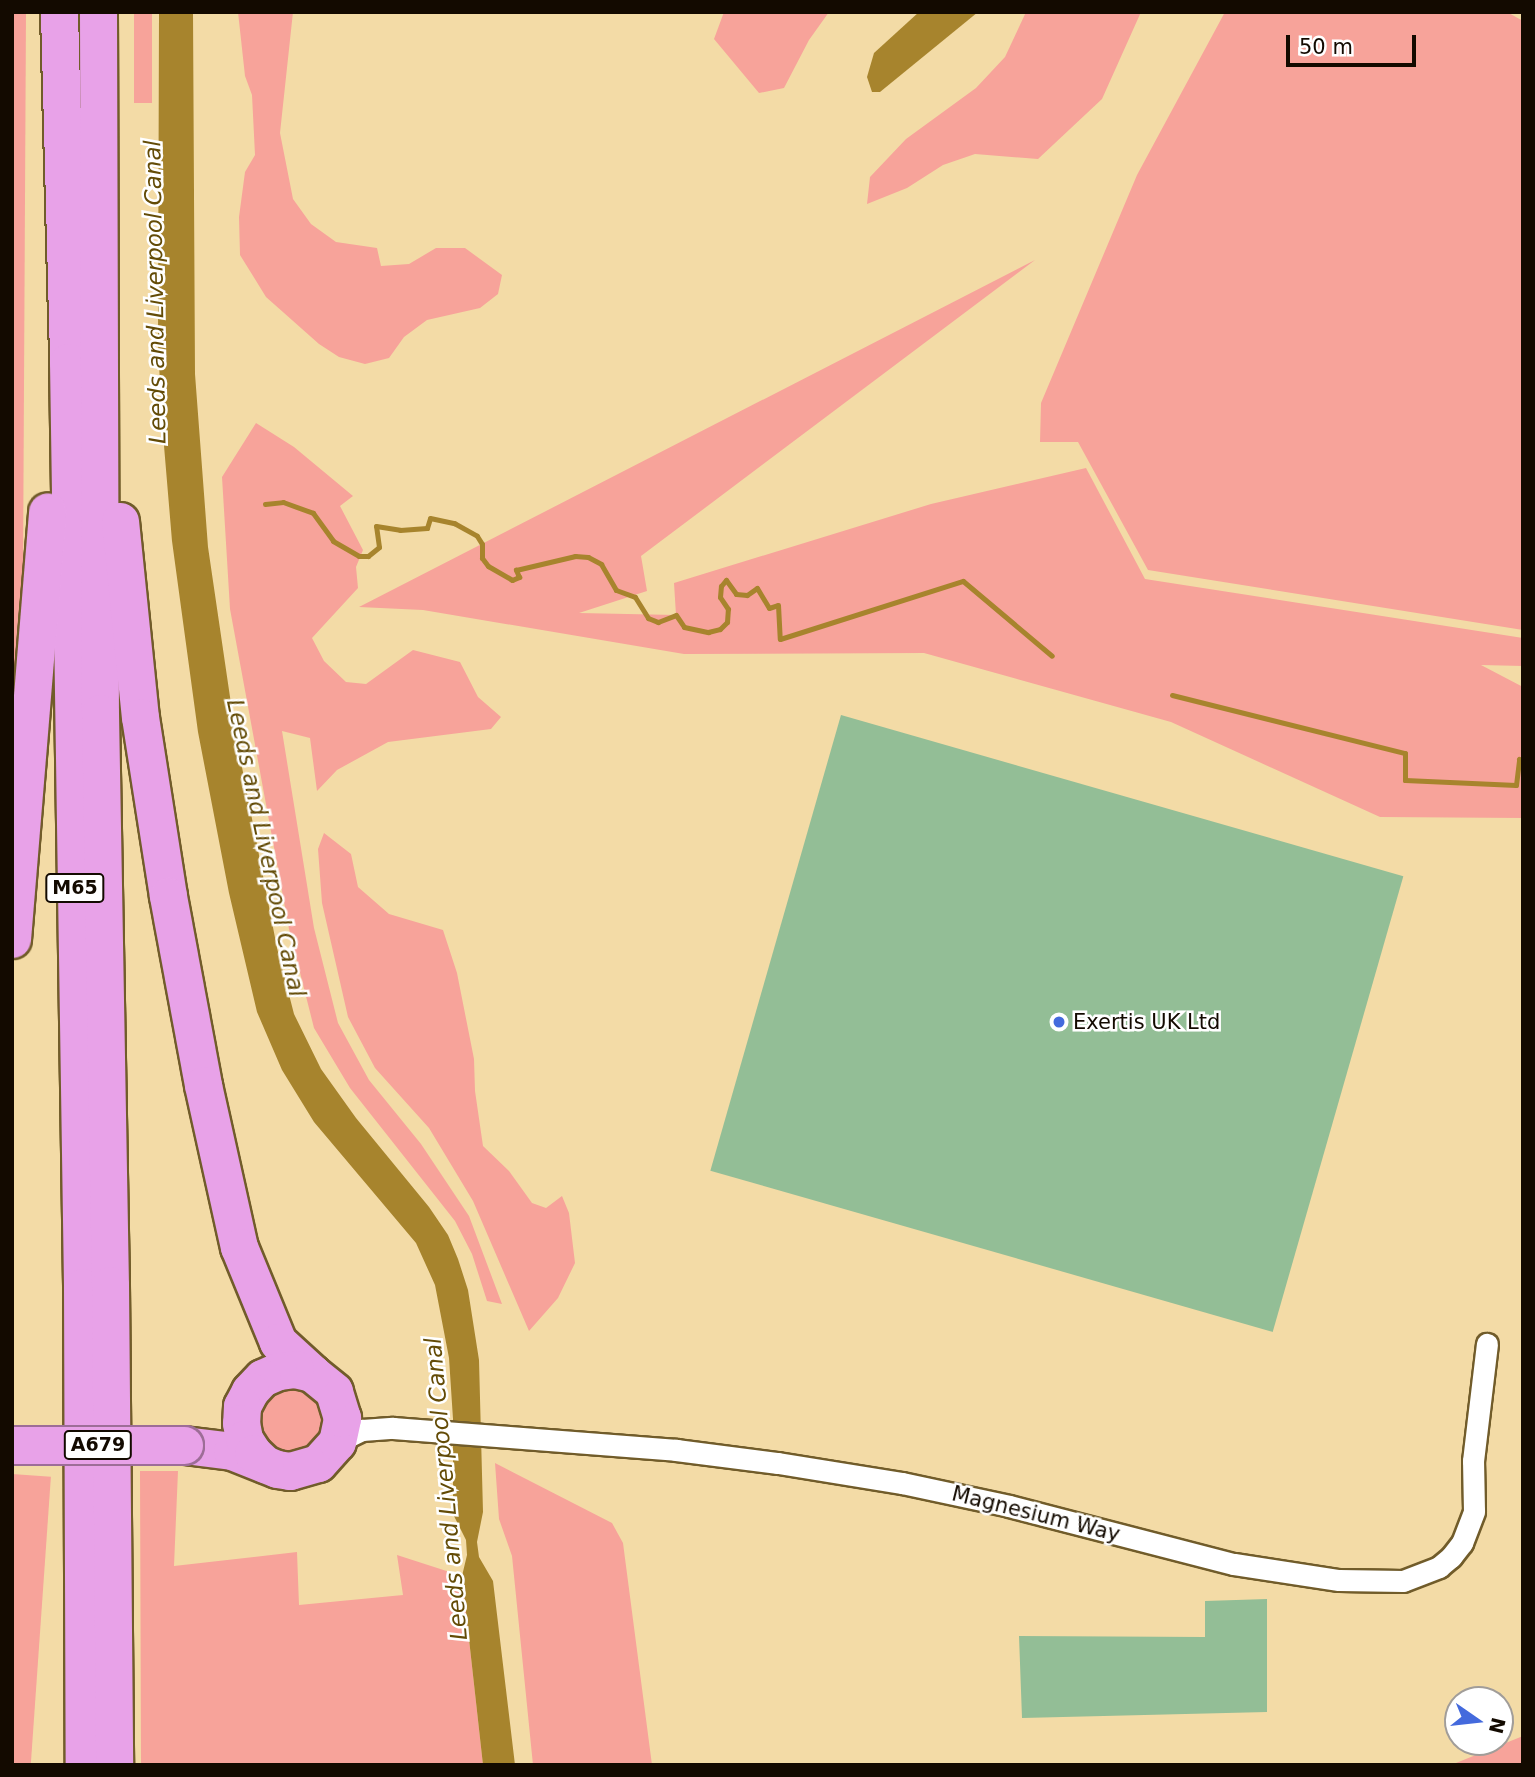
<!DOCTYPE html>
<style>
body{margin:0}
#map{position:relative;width:1535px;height:1777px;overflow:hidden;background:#f3dba6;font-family:"DejaVu Sans",sans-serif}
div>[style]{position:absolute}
.green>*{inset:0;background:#f7a39a;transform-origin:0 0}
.water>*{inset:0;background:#a7842d}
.stream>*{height:5px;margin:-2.5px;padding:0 2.5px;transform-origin:2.5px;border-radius:2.5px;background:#a7842d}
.building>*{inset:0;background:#93be96;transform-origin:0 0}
.roads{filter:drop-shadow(2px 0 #715c2a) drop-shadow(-2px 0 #715c2a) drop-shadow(0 2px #715c2a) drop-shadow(0 -2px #715c2a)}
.street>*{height:21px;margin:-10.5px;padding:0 10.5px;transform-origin:10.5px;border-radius:10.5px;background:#fff}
.highway>*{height:37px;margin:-18.5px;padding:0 18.5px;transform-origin:18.5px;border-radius:18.5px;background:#e8a2e8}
.bridges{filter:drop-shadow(2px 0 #9d6d97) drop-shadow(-2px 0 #9d6d97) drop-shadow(0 2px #9d6d97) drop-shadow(0 -2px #9d6d97)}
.highway-bridge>*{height:37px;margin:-18.5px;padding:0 18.5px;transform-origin:18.5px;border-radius:18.5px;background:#e8a2e8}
.dots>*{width:19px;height:19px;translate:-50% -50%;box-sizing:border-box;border:4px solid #fff;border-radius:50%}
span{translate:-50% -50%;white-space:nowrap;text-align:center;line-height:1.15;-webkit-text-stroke:5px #fff;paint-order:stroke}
.shield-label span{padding:2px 5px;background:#fff;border:2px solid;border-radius:5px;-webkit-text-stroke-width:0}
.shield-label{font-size:19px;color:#130a00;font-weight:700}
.poi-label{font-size:21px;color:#130a00}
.left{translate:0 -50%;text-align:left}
.street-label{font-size:21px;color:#130a00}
.water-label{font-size:23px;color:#634b06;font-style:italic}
.frame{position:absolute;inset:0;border:14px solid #130a00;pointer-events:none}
.north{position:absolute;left:1444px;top:1686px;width:70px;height:70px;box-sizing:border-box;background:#fff;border:2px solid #a19d99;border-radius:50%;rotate:104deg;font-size:19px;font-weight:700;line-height:28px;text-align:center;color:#130a00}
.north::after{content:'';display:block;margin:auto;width:24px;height:32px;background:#446add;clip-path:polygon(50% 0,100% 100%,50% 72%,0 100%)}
.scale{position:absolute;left:1286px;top:35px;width:130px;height:32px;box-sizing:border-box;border:4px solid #130a00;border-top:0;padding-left:9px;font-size:21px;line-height:24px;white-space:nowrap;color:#130a00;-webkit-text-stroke:5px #fff;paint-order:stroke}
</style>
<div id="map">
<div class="green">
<div style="clip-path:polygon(12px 12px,26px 12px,23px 573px,20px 668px,12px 671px)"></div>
<div style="left:134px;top:12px;width:18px;height:91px"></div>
<div style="clip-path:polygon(238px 12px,293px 12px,280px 133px,293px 199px,311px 224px,336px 242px,377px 248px,381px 266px,409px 264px,436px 248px,465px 248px,502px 275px,498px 294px,480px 308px,427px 320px,404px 337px,389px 358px,365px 364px,339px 357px,319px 344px,266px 297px,240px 255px,239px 217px,245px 172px,255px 155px,252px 95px,245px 76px)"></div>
<div style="clip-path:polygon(724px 12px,829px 12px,809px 40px,784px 88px,759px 93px,714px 39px)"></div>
<div style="clip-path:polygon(1026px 12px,1141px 12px,1102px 99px,1038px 159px,975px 154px,943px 165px,907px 188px,867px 204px,870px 177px,906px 139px,976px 88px,1005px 57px)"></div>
<div style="clip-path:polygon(1225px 12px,1507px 12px,1523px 21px,1523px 630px,1148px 570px,1078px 442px,1040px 442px,1041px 403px,1137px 175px)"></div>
<div style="clip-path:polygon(1035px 260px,641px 556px,647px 591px,579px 613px,676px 615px,674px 583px,931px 504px,1086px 468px,1145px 579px,1523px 638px,1523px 666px,1481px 665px,1523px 687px,1523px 818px,1380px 817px,1171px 722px,924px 653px,684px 654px,423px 610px,359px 607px)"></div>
<div style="clip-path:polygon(256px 423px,294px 447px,353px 496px,340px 506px,363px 550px,356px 567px,358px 588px,312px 638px,324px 661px,346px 682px,366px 684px,413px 650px,460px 662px,478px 697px,501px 717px,491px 729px,388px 742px,337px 770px,317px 791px,310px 738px,282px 731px,314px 928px,338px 1023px,369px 1080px,421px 1144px,469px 1216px,502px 1304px,487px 1301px,472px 1254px,455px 1221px,350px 1088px,314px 1028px,289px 929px,230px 609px,222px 477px)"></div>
<div style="clip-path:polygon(324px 833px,351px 854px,358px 887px,389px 914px,443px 930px,457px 973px,474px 1059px,475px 1091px,483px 1146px,509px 1171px,532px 1203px,546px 1208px,562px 1196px,569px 1213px,575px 1263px,558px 1298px,529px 1331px,473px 1201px,429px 1128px,375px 1068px,348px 1017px,322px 903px,318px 849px)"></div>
<div style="clip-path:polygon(301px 1378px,332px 1414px,315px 1448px,290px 1454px,277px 1451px,259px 1433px,260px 1398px)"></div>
<div style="clip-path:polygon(495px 1463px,612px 1523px,623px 1543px,652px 1765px,533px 1765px,512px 1556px,499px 1519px)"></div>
<div style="clip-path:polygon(140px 1471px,178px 1471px,174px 1566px,297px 1552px,299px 1605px,403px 1595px,397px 1555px,462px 1576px,483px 1765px,141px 1765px)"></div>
<div style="left:12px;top:1474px;width:39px;height:291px;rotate:4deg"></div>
<div style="clip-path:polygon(1523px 1736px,1523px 1765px,1451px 1765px)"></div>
</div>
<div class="water">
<div style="clip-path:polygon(159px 12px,193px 12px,195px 374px,208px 547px,235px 731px,277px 948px,294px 1014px,321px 1069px,356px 1118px,429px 1207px,448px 1235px,458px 1259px,468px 1290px,479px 1360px,483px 1512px,477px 1542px,479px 1557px,493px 1581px,515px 1765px,483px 1765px,462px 1576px,467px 1555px,466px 1540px,453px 1514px,453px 1419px,449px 1358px,435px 1285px,416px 1243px,314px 1122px,282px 1070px,257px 1012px,229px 893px,198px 732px,172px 541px,162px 422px,158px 344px)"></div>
<div style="clip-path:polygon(919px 12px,978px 12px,880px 92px,872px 92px,867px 77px,874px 53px)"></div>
</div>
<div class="stream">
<div style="left:265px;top:504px;width:18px;rotate:-6deg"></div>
<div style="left:283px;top:502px;width:32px;rotate:20deg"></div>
<div style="left:313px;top:513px;width:34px;rotate:54deg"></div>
<div style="left:333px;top:541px;width:30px;rotate:30deg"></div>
<div style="left:359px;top:556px;width:9px"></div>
<div style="left:368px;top:556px;width:14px;rotate:-39deg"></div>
<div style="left:379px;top:547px;width:21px;rotate:-98deg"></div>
<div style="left:376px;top:526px;width:24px;rotate:9deg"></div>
<div style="left:400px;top:530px;width:27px;rotate:-4deg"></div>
<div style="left:427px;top:528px;width:10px;rotate:-73deg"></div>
<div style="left:430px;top:518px;width:25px;rotate:12deg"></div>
<div style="left:454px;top:523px;width:26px;rotate:29deg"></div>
<div style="left:477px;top:536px;width:9px;rotate:58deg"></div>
<div style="left:482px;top:544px;width:14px;rotate:90deg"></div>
<div style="left:482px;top:558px;width:10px;rotate:53deg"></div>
<div style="left:488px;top:566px;width:28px;rotate:30deg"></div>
<div style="left:512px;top:580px;width:8px;rotate:-23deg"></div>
<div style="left:519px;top:577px;width:8px;rotate:-113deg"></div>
<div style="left:516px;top:570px;width:61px;rotate:-13.3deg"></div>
<div style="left:575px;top:556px;width:13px;rotate:4deg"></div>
<div style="left:588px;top:557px;width:15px;rotate:28deg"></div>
<div style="left:601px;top:564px;width:30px;rotate:60deg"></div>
<div style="left:616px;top:590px;width:20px;rotate:20deg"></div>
<div style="left:635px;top:597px;width:25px;rotate:58deg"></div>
<div style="left:648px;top:618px;width:11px;rotate:22deg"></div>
<div style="left:658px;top:622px;width:19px;rotate:-21deg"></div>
<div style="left:676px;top:615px;width:14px;rotate:56deg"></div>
<div style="left:684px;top:627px;width:25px;rotate:12deg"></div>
<div style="left:708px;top:632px;width:12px;rotate:-14deg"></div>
<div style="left:720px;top:629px;width:10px;rotate:-45deg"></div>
<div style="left:727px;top:622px;width:13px;rotate:-86deg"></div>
<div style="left:728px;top:609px;width:14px;rotate:-124deg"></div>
<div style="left:720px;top:597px;width:11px;rotate:-85deg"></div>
<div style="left:721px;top:586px;width:8px;rotate:-50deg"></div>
<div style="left:726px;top:580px;width:17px;rotate:54deg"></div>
<div style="left:736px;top:594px;width:11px;rotate:5deg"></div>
<div style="left:747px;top:595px;width:12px;rotate:-35deg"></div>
<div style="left:757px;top:588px;width:23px;rotate:59deg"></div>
<div style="left:769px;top:608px;width:9px;rotate:-18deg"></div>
<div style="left:778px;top:605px;width:34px;rotate:87deg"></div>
<div style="left:780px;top:639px;width:192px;rotate:-17.6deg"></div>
<div style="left:963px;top:581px;width:116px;rotate:40.1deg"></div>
<div style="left:1172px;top:695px;width:240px;rotate:14deg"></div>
<div style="left:1405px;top:753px;width:27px;rotate:90deg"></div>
<div style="left:1405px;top:780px;width:111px;rotate:2.6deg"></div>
<div style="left:1516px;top:785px;width:26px;rotate:-83deg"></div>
<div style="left:1519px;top:759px;width:5px;rotate:37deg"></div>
</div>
<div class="building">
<div style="left:841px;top:715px;width:585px;height:474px;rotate:16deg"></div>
<div style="clip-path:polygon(1267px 1599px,1267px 1712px,1022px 1718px,1019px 1636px,1205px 1637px,1205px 1601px)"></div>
</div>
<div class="roads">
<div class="street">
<div style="left:337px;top:1442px;width:28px;rotate:-26deg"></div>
<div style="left:362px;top:1430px;width:31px;rotate:-4deg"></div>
<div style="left:393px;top:1428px;width:284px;rotate:4.4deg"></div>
<div style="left:676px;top:1450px;width:103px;rotate:7.3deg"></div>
<div style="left:778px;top:1463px;width:126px;rotate:9.2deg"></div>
<div style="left:902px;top:1483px;width:109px;rotate:12.1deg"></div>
<div style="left:1009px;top:1506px;width:232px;rotate:14.5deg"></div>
<div style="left:1234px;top:1564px;width:106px;rotate:8.7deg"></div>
<div style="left:1339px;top:1580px;width:64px;rotate:0.9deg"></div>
<div style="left:1403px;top:1581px;width:39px;rotate:-21deg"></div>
<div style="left:1439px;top:1567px;width:16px;rotate:-40deg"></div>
<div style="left:1451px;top:1557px;width:18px;rotate:-52deg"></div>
<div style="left:1462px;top:1543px;width:34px;rotate:-69deg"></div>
<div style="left:1474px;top:1511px;width:50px;rotate:-91.1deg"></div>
<div style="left:1473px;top:1461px;width:118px;rotate:-83.2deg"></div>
</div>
<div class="highway">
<div style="left:59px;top:12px;width:350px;rotate:88.5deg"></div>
<div style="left:68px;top:362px;width:925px;rotate:89.13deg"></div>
<div style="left:82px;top:1287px;width:478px;rotate:89.8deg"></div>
<div style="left:98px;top:12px;width:701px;rotate:89.84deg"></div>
<div style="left:100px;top:713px;width:572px;rotate:89deg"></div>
<div style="left:110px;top:1285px;width:480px;rotate:89.5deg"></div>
<div style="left:120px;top:521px;width:197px;rotate:84.2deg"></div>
<div style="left:140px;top:717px;width:181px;rotate:81.1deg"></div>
<div style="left:168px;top:896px;width:192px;rotate:79.5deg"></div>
<div style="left:203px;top:1085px;width:166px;rotate:77.5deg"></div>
<div style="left:239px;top:1247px;width:103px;rotate:67.7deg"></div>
<div style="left:278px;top:1342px;width:46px;rotate:42.4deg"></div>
<div style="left:12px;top:939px;width:429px;rotate:-85.3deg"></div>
<div style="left:184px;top:1445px;width:48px;rotate:7.1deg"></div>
<div style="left:232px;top:1451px;width:48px;rotate:21.8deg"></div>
<div style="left:277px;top:1469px;width:13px;rotate:9deg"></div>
<div style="left:290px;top:1471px;width:29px;rotate:-16deg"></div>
<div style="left:318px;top:1463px;width:28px;rotate:-48deg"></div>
<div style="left:337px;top:1442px;width:25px;rotate:-78deg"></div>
<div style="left:342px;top:1418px;width:28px;rotate:-107deg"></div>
<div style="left:334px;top:1391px;width:28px;rotate:-141deg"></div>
<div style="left:312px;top:1373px;width:17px;rotate:-167deg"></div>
<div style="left:295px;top:1369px;width:17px;rotate:173deg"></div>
<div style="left:278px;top:1371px;width:17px;rotate:156deg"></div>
<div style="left:262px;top:1378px;width:18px;rotate:133deg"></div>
<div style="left:250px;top:1391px;width:17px;rotate:118deg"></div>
<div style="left:242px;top:1406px;width:17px;rotate:93deg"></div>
<div style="left:241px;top:1423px;width:16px;rotate:79deg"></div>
<div style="left:244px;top:1439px;width:17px;rotate:57deg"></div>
<div style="left:253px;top:1453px;width:16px;rotate:43deg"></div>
</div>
</div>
<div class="bridges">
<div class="highway-bridge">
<div style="left:12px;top:1445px;width:172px"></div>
</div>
</div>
<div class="dots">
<div style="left:1059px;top:1022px;background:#446add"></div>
</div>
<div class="shield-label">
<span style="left:75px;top:888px">M65</span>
<span style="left:98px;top:1445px">A679</span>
</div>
<div class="poi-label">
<span class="left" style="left:1073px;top:1022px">Exertis UK Ltd</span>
</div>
<div class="street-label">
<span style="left:1036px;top:1514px;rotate:14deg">Magnesium Way</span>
</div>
<div class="water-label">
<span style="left:155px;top:292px;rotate:-91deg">Leeds and Liverpool Canal</span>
<span style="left:266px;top:848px;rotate:78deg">Leeds and Liverpool Canal</span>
<span style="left:446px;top:1489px;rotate:-95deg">Leeds and Liverpool Canal</span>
</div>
<div class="frame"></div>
<div class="north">N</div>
<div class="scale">50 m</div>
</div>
